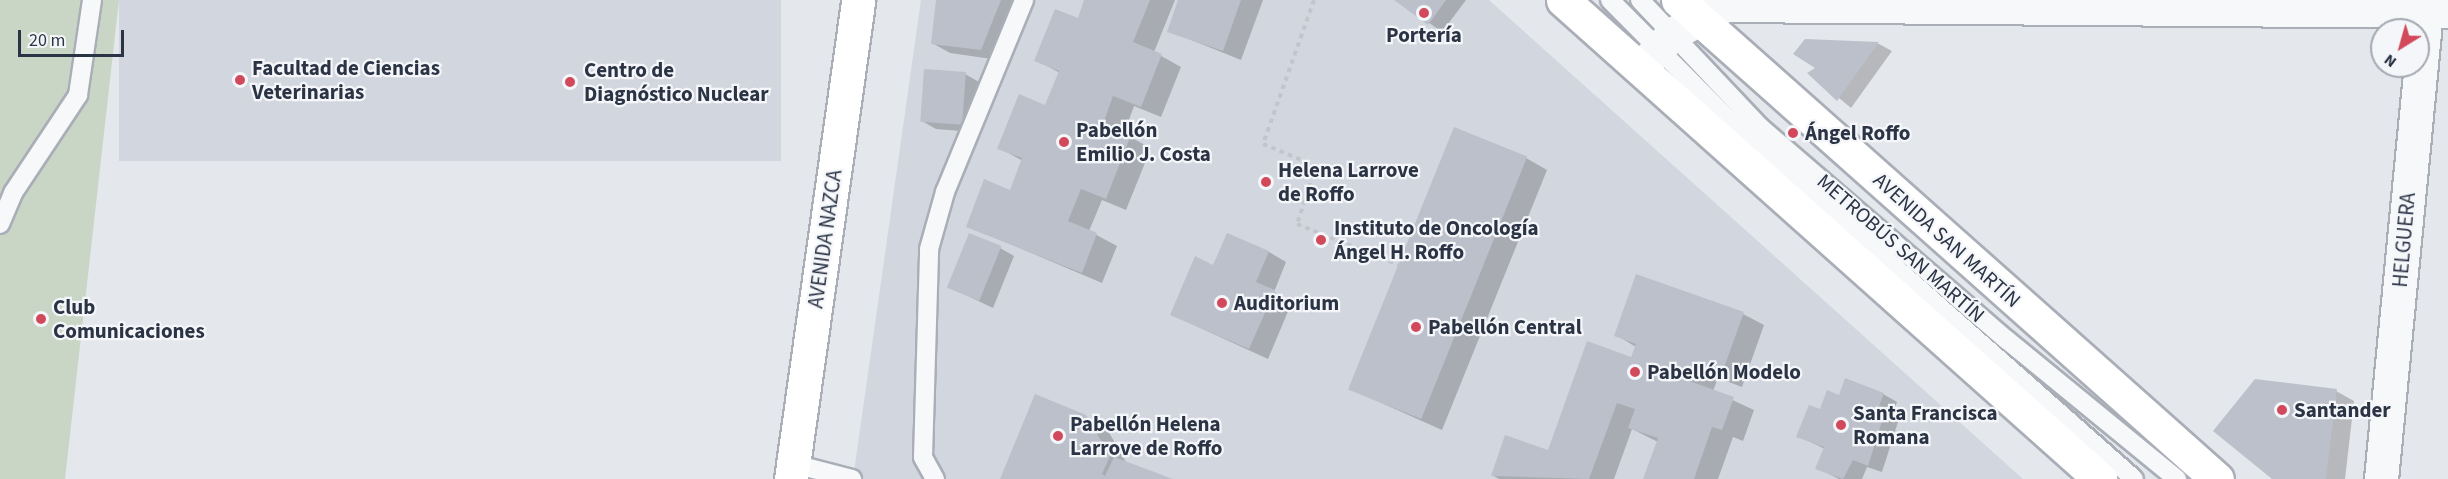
<!DOCTYPE html>
<meta charset="utf-8">
<style>
body{margin:0}
#map{position:relative;width:2448px;height:479px;overflow:hidden;background:#e4e7ec;font-family:"Source Sans 3",sans-serif}
div>[style]{position:absolute}
.built>*{inset:0;background:#d2d6de;transform-origin:0 0}
.green>*{inset:0;background:#c9d6c5}
.shadow>*{inset:0;background:#0003}
.building>*{inset:0;background:#bbc0ca;transform-origin:0 0}
.path>*{height:4px;margin-top:-2px;transform-origin:0;background:repeating-linear-gradient(90deg,#c2c5cb 0 4.5px,transparent 0 9px)}
.roads{filter:drop-shadow(2px 0 #a9aeb7) drop-shadow(-2px 0 #a9aeb7) drop-shadow(0 2px #a9aeb7) drop-shadow(0 -2px #a9aeb7)}
.lane>*{height:18px;margin:-9px;padding:0 9px;transform-origin:9px;border-radius:9px;background:#f7f8fa}
.street>*{height:33px;margin:-16.5px;padding:0 16.5px;transform-origin:16.5px;border-radius:16.5px;background:#f7f8fa}
.secondary>*{height:33px;margin:-16.5px;padding:0 16.5px;transform-origin:16.5px;border-radius:16.5px;background:#fff}
.primary>*{height:33px;margin:-16.5px;padding:0 16.5px;transform-origin:16.5px;border-radius:16.5px;background:#fff}
.dots>*{width:16px;height:16px;translate:-50% -50%;box-sizing:border-box;border:3px solid #f4f6f9;border-radius:50%}
span{translate:-50% -50%;white-space:nowrap;text-align:center;line-height:1.15;-webkit-text-stroke:4.5px #f4f6f9;paint-order:stroke}
.poi-label{font-size:21px;color:#2b3445;font-weight:700}
.left{translate:0 -50%;text-align:left}
.street-label{font-size:21px;color:#2b3445}
.north{position:absolute;left:2370px;top:18px;width:60px;height:60px;box-sizing:border-box;background:#f4f6f9;border:2px solid #a4a8b1;border-radius:50%;rotate:217deg;font-size:16px;font-weight:700;line-height:24px;text-align:center;color:#2b3445}
.north::after{content:'';display:block;margin:auto;width:21px;height:27px;background:#d1495b;clip-path:polygon(50% 0,100% 100%,50% 72%,0 100%)}
.scale{position:absolute;left:18px;top:30px;width:106px;height:27px;box-sizing:border-box;border:3px solid #2b3445;border-top:0;padding-left:8px;font-size:18px;line-height:21px;white-space:nowrap;color:#2b3445;-webkit-text-stroke:4px #f4f6f9;paint-order:stroke}
</style>
<div id="map">
<div class="built">
<div style="left:119px;top:0;width:662px;height:161px"></div>
<div style="clip-path:polygon(921px 0,1489px 0,2023px 479px,853px 479px)"></div>
</div>
<div class="green">
<div style="clip-path:polygon(0 0,119px 0,65px 479px,0 479px)"></div>
</div>
<div class="shadow">
<div style="clip-path:polygon(938px 0,1023px 0,999px 60px,950px 53px,932px 43px)"></div>
<div style="clip-path:polygon(1086px 0,1175px 0,1154px 52px,1181px 67px,1161px 117px,1134px 106px,1124px 134px,1151px 148px,1126px 210px,1102px 200px,1089px 231px,1117px 246px,1102px 283px,968px 226px,1011px 192px,1023px 161px,999px 148px,1046px 107px,1060px 73px,1036px 60px,1078px 20px)"></div>
<div style="clip-path:polygon(1180px 0,1263px 0,1241px 60px,1169px 31px)"></div>
<div style="clip-path:polygon(1397px 0,1466px 0,1442px 32px)"></div>
<div style="clip-path:polygon(1806px 41px,1879px 44px,1892px 51px,1851px 108px,1809px 73px,1818px 68px)"></div>
<div style="clip-path:polygon(965px 74px,979px 82px,975px 132px,936px 129px,922px 121px)"></div>
<div style="clip-path:polygon(1526px 158px,1547px 170px,1442px 430px,1350px 389px)"></div>
<div style="clip-path:polygon(1000px 248px,1014px 256px,993px 308px,949px 287px)"></div>
<div style="clip-path:polygon(1269px 252px,1286px 262px,1274px 292px,1292px 302px,1268px 359px,1172px 315px,1214px 267px)"></div>
<div style="clip-path:polygon(1637px 276px,1743px 314px,1764px 325px,1742px 387px,1718px 378px,1713px 391px,1754px 410px,1743px 441px,1733px 437px,1718px 479px,1645px 479px,1658px 442px,1632px 429px,1614px 479px,1499px 479px,1492px 475px,1549px 451px,1632px 358px,1636px 347px,1616px 335px)"></div>
<div style="clip-path:polygon(2336px 391px,2354px 401px,2345px 479px,2274px 479px)"></div>
<div style="clip-path:polygon(1883px 394px,1897px 402px,1891px 418px,1898px 422px,1882px 472px,1867px 467px,1862px 479px,1839px 479px,1817px 468px,1825px 449px,1798px 436px,1820px 411px,1839px 396px)"></div>
<div style="clip-path:polygon(1085px 416px,1107px 429px,1127px 464px,1169px 479px,1002px 479px)"></div>
</div>
<div class="building">
<div style="clip-path:polygon(936px 0,1001px 0,981px 50px,931px 44px)"></div>
<div style="clip-path:polygon(1084px 0,1150px 0,1133px 42px,1162px 54px,1141px 107px,1113px 96px,1103px 124px,1131px 135px,1106px 199px,1081px 189px,1068px 221px,1097px 233px,1082px 273px,966px 227px,984px 179px,1010px 190px,1022px 158px,997px 149px,1019px 94px,1045px 105px,1059px 71px,1034px 61px,1055px 9px,1078px 18px)"></div>
<div style="clip-path:polygon(1178px 0,1241px 0,1223px 51px,1167px 32px)"></div>
<div style="clip-path:polygon(1394px 0,1446px 0,1428px 25px)"></div>
<div style="clip-path:polygon(1805px 39px,1879px 42px,1837px 101px,1807px 73px,1815px 68px,1793px 54px)"></div>
<div style="left:924px;top:69px;width:42px;height:53px;rotate:4deg"></div>
<div style="left:1454px;top:127px;width:79px;height:283px;rotate:22deg"></div>
<div style="left:969px;top:233px;width:35px;height:59px;rotate:22deg"></div>
<div style="clip-path:polygon(1227px 233px,1269px 251px,1256px 282px,1275px 290px,1249px 349px,1170px 315px,1195px 256px,1213px 265px)"></div>
<div style="clip-path:polygon(1636px 274px,1744px 312px,1721px 376px,1697px 368px,1692px 382px,1734px 397px,1722px 430px,1712px 427px,1694px 479px,1643px 479px,1658px 438px,1628px 428px,1635px 409px,1617px 403px,1589px 479px,1491px 476px,1505px 435px,1548px 450px,1587px 341px,1631px 357px,1636px 344px,1614px 336px)"></div>
<div style="clip-path:polygon(1845px 378px,1884px 393px,1878px 409px,1885px 412px,1868px 466px,1853px 460px,1843px 479px,1815px 469px,1824px 447px,1796px 437px,1809px 405px,1820px 409px,1827px 390px,1839px 395px)"></div>
<div style="clip-path:polygon(2255px 379px,2337px 389px,2326px 479px,2272px 479px,2213px 431px)"></div>
<div style="clip-path:polygon(1035px 394px,1086px 415px,1110px 456px,1102px 474px,1105px 476px,1114px 457px,1173px 479px,1000px 479px)"></div>
</div>
<div class="path">
<div style="left:1314px;top:0;width:153px;rotate:109.5deg"></div>
<div style="left:1263px;top:144px;width:57px;rotate:22.5deg"></div>
<div style="left:1316px;top:166px;width:61px;rotate:108.1deg"></div>
<div style="left:1297px;top:224px;width:110px;rotate:21.9deg"></div>
</div>
<div class="roads">
<div class="lane">
<div style="left:1610px;top:0;width:173px;rotate:45.2deg"></div>
<div style="left:1732px;top:123px;width:537px;rotate:41.53deg"></div>
<div style="left:1640px;top:0;width:175px;rotate:46.6deg"></div>
<div style="left:1760px;top:127px;width:326px;rotate:40.8deg"></div>
<div style="left:2007px;top:340px;width:220px;rotate:39.3deg"></div>
<div style="left:0;top:224px;width:34px;rotate:-67deg"></div>
<div style="left:13px;top:193px;width:118px;rotate:-56.4deg"></div>
<div style="left:78px;top:95px;width:96px;rotate:-81.6deg"></div>
<div style="left:794px;top:464px;width:60px;rotate:14.5deg"></div>
<div style="left:935px;top:479px;width:25px;rotate:-119deg"></div>
<div style="left:923px;top:457px;width:208px;rotate:-88.3deg"></div>
<div style="left:929px;top:249px;width:59px;rotate:-74.3deg"></div>
<div style="left:945px;top:192px;width:208px;rotate:-67.6deg"></div>
</div>
<div class="street">
<div style="left:1640px;top:68px;width:47px;rotate:-46.7deg"></div>
<div style="left:1672px;top:34px;width:60px;rotate:-28.7deg"></div>
<div style="left:1725px;top:5px;width:723px;rotate:0.48deg"></div>
<div style="left:2381px;top:479px;width:481px;rotate:-84.5deg"></div>
</div>
<div class="secondary">
<div style="left:791px;top:479px;width:484px;rotate:-82deg"></div>
</div>
<div class="primary">
<div style="left:1563px;top:0;width:720px;rotate:41.73deg"></div>
<div style="left:1678px;top:0;width:721px;rotate:41.63deg"></div>
</div>
</div>
<div class="dots">
<div style="left:1424px;top:13px;background:#d1495b"></div>
<div style="left:240px;top:80px;background:#d1495b"></div>
<div style="left:570px;top:82px;background:#d1495b"></div>
<div style="left:1793px;top:133px;background:#d1495b"></div>
<div style="left:1064px;top:142px;background:#d1495b"></div>
<div style="left:1266px;top:182px;background:#d1495b"></div>
<div style="left:1321px;top:240px;background:#d1495b"></div>
<div style="left:1222px;top:303px;background:#d1495b"></div>
<div style="left:41px;top:319px;background:#d1495b"></div>
<div style="left:1416px;top:327px;background:#d1495b"></div>
<div style="left:1635px;top:372px;background:#d1495b"></div>
<div style="left:2282px;top:410px;background:#d1495b"></div>
<div style="left:1841px;top:425px;background:#d1495b"></div>
<div style="left:1058px;top:436px;background:#d1495b"></div>
</div>
<div class="poi-label">
<span style="left:1424px;top:35px">Portería</span>
<span class="left" style="left:252px;top:80px">Facultad de Ciencias<br>Veterinarias</span>
<span class="left" style="left:584px;top:82px">Centro de<br>Diagnóstico Nuclear</span>
<span class="left" style="left:1076px;top:142px">Pabellón<br>Emilio J. Costa</span>
<span class="left" style="left:1805px;top:133px">Ángel Roffo</span>
<span class="left" style="left:1278px;top:182px">Helena Larrove<br>de Roffo</span>
<span class="left" style="left:1334px;top:240px">Instituto de Oncología<br>Ángel H. Roffo</span>
<span class="left" style="left:1234px;top:303px">Auditorium</span>
<span class="left" style="left:53px;top:319px">Club<br>Comunicaciones</span>
<span class="left" style="left:1428px;top:327px">Pabellón Central</span>
<span class="left" style="left:1647px;top:372px">Pabellón Modelo</span>
<span class="left" style="left:2294px;top:410px">Santander</span>
<span class="left" style="left:1853px;top:425px">Santa Francisca<br>Romana</span>
<span class="left" style="left:1070px;top:436px">Pabellón Helena<br>Larrove de Roffo</span>
</div>
<div class="street-label">
<span style="left:825px;top:239px;rotate:-82deg">AVENIDA NAZCA</span>
<span style="left:1947px;top:240px;rotate:42deg">AVENIDA SAN MARTÍN</span>
<span style="left:2404px;top:240px;rotate:-85deg">HELGUERA</span>
<span style="left:1901px;top:248px;rotate:41deg">METROBÚS SAN MARTÍN</span>
</div>
<div class="north">N</div>
<div class="scale">20 m</div>
</div>
